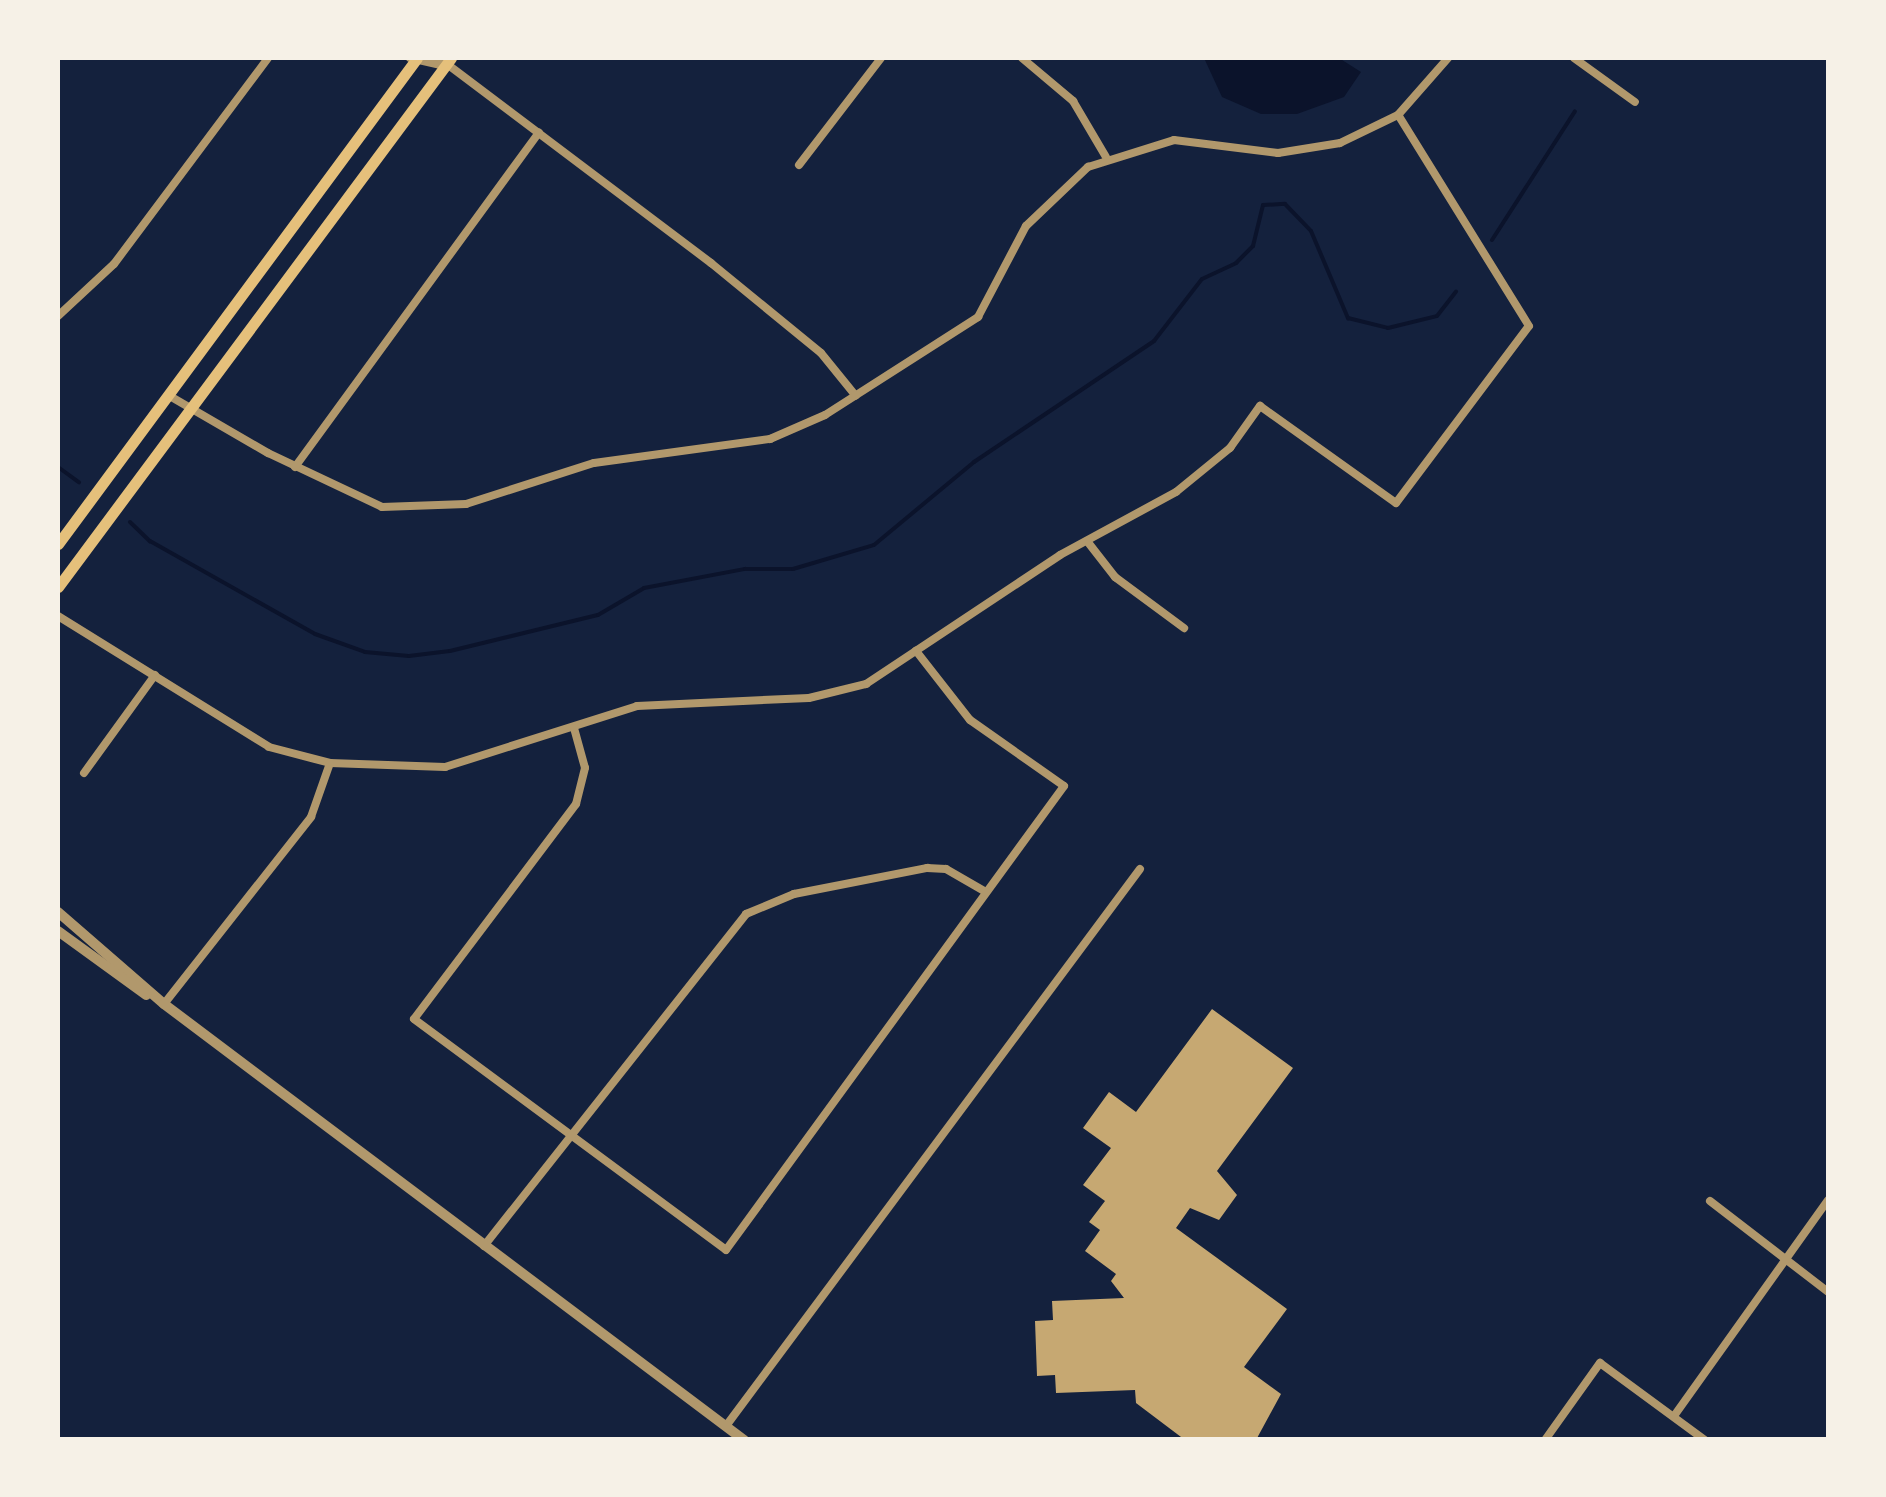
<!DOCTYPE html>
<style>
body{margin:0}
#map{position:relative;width:1886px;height:1497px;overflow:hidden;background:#14213d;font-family:Manrope,sans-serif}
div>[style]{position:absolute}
.water>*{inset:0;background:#0b132b}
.stream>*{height:4px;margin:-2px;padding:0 2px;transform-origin:2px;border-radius:2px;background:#0b132b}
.building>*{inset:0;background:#c6a872}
.minor>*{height:8px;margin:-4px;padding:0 4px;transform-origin:4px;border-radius:4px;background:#b1986c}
.tertiary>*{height:10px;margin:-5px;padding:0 5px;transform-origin:5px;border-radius:5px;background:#b1986c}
.secondary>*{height:11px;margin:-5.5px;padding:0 5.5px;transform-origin:5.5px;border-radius:5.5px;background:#e5c07b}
span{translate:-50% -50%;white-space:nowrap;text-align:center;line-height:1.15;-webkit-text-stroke:8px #f6f1e7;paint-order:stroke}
.frame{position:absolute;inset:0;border:60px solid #f6f1e7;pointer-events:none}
</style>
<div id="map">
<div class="water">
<div style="clip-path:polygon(1204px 58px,1339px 58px,1361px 72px,1344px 97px,1297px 114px,1261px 114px,1222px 97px)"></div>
</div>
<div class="stream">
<div style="left:1492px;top:240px;width:153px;rotate:-57.2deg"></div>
<div style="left:58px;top:467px;width:26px;rotate:36deg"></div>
<div style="left:130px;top:522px;width:28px;rotate:44deg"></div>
<div style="left:150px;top:541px;width:189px;rotate:29.4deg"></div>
<div style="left:315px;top:634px;width:53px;rotate:19.8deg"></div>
<div style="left:365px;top:652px;width:44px;rotate:5.2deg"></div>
<div style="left:409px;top:656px;width:41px;rotate:-7deg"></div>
<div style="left:450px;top:651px;width:152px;rotate:-13.7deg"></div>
<div style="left:598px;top:615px;width:53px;rotate:-30.4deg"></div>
<div style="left:644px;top:588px;width:103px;rotate:-10.7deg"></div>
<div style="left:745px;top:569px;width:48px"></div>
<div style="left:793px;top:569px;width:84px;rotate:-16.5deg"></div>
<div style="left:874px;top:545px;width:130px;rotate:-39.7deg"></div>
<div style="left:974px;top:462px;width:217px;rotate:-33.9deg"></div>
<div style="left:1154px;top:341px;width:78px;rotate:-52.3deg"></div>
<div style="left:1202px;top:279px;width:38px;rotate:-25deg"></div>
<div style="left:1236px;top:263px;width:24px;rotate:-45deg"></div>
<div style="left:1253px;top:246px;width:42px;rotate:-76.3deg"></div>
<div style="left:1263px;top:205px;width:22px;rotate:-3deg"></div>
<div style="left:1285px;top:204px;width:37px;rotate:46deg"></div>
<div style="left:1311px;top:231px;width:95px;rotate:67deg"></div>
<div style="left:1348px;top:318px;width:41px;rotate:14deg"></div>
<div style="left:1388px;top:328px;width:50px;rotate:-13.8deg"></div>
<div style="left:1437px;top:316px;width:31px;rotate:-52deg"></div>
</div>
<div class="building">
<div style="clip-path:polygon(1212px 1009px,1293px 1068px,1217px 1171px,1237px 1195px,1219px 1220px,1190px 1208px,1176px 1228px,1287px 1309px,1244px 1367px,1281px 1394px,1256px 1440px,1185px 1440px,1136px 1403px,1135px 1390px,1056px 1393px,1055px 1375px,1037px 1376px,1035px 1321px,1053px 1320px,1052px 1301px,1124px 1298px,1111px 1281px,1116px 1274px,1085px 1251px,1100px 1230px,1089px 1222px,1105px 1201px,1083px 1185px,1111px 1148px,1083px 1128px,1109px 1092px,1136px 1112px)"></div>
</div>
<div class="minor">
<div style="left:410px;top:58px;width:35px;rotate:13deg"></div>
<div style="left:439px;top:58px;width:341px;rotate:37deg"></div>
<div style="left:711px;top:263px;width:142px;rotate:39.3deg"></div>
<div style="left:821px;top:353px;width:55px;rotate:50.9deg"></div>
<div style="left:1022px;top:58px;width:67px;rotate:40.1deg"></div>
<div style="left:1073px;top:101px;width:65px;rotate:59.5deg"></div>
<div style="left:1574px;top:58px;width:75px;rotate:35.8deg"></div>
<div style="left:799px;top:165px;width:135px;rotate:-52.5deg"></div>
<div style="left:58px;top:316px;width:76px;rotate:-42.9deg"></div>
<div style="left:114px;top:264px;width:257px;rotate:-53.2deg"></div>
<div style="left:168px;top:395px;width:116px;rotate:30.1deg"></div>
<div style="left:268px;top:453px;width:126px;rotate:25.3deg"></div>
<div style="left:382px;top:507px;width:84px;rotate:-2deg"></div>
<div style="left:466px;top:504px;width:134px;rotate:-17.8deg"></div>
<div style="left:594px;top:463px;width:178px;rotate:-7.8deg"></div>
<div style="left:770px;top:439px;width:60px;rotate:-23.6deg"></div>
<div style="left:825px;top:415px;width:182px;rotate:-32.6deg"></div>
<div style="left:978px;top:317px;width:103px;rotate:-62.2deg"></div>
<div style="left:1026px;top:226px;width:86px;rotate:-43.6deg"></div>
<div style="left:1088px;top:167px;width:90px;rotate:-17.4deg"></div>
<div style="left:1174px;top:140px;width:105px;rotate:7.1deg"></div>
<div style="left:1278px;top:153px;width:63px;rotate:-9.2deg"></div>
<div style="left:1340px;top:143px;width:64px;rotate:-25.8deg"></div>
<div style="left:1398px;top:115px;width:76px;rotate:-48.7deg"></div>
<div style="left:295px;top:467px;width:414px;rotate:-53.9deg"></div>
<div style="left:1087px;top:541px;width:46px;rotate:52.1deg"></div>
<div style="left:1115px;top:577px;width:86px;rotate:36.5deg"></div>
<div style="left:58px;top:616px;width:248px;rotate:31.8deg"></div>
<div style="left:269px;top:747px;width:63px;rotate:14.7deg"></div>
<div style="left:330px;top:763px;width:115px;rotate:2deg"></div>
<div style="left:445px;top:767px;width:201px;rotate:-17.6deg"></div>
<div style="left:637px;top:706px;width:172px;rotate:-2.7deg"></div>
<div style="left:809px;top:698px;width:59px;rotate:-13.8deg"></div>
<div style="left:866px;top:684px;width:233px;rotate:-33.6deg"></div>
<div style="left:1060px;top:555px;width:132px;rotate:-28.5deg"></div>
<div style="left:1176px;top:492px;width:70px;rotate:-39.2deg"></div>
<div style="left:1230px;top:448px;width:52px;rotate:-54.5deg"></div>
<div style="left:1260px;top:406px;width:167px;rotate:35.5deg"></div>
<div style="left:1396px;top:503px;width:221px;rotate:-53.1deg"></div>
<div style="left:1529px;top:326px;width:248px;rotate:-121.8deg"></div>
<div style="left:574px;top:728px;width:41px;rotate:74.6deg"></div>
<div style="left:585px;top:768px;width:37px;rotate:104deg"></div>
<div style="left:576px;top:804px;width:269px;rotate:127deg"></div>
<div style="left:414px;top:1019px;width:388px;rotate:36.5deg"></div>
<div style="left:726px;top:1250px;width:574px;rotate:-53.93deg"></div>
<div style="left:1064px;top:786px;width:115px;rotate:-144.9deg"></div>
<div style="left:970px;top:720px;width:88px;rotate:-128deg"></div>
<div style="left:84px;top:773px;width:121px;rotate:-54.1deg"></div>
<div style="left:164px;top:1004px;width:238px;rotate:-51.8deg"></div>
<div style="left:311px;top:817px;width:57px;rotate:-70.6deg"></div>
<div style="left:1710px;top:1201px;width:149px;rotate:37.6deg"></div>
<div style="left:484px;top:1246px;width:423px;rotate:-51.7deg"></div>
<div style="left:746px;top:914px;width:52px;rotate:-22.6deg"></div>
<div style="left:794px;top:894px;width:136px;rotate:-11.1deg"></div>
<div style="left:927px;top:868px;width:19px;rotate:3deg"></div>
<div style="left:946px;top:869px;width:46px;rotate:29.9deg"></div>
<div style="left:1674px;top:1416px;width:265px;rotate:-54.5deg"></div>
<div style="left:726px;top:1426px;width:694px;rotate:-53.38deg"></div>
<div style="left:1545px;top:1440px;width:95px;rotate:-54.5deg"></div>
<div style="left:1600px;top:1363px;width:130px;rotate:36.3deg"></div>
</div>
<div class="tertiary">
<div style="left:58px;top:912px;width:140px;rotate:41deg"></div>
<div style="left:164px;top:1004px;width:726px;rotate:36.93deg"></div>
<div style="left:58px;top:931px;width:109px;rotate:36deg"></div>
</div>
<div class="secondary">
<div style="left:58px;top:544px;width:604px;rotate:-53.55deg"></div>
<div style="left:58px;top:587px;width:659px;rotate:-53.39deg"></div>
</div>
<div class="frame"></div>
</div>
